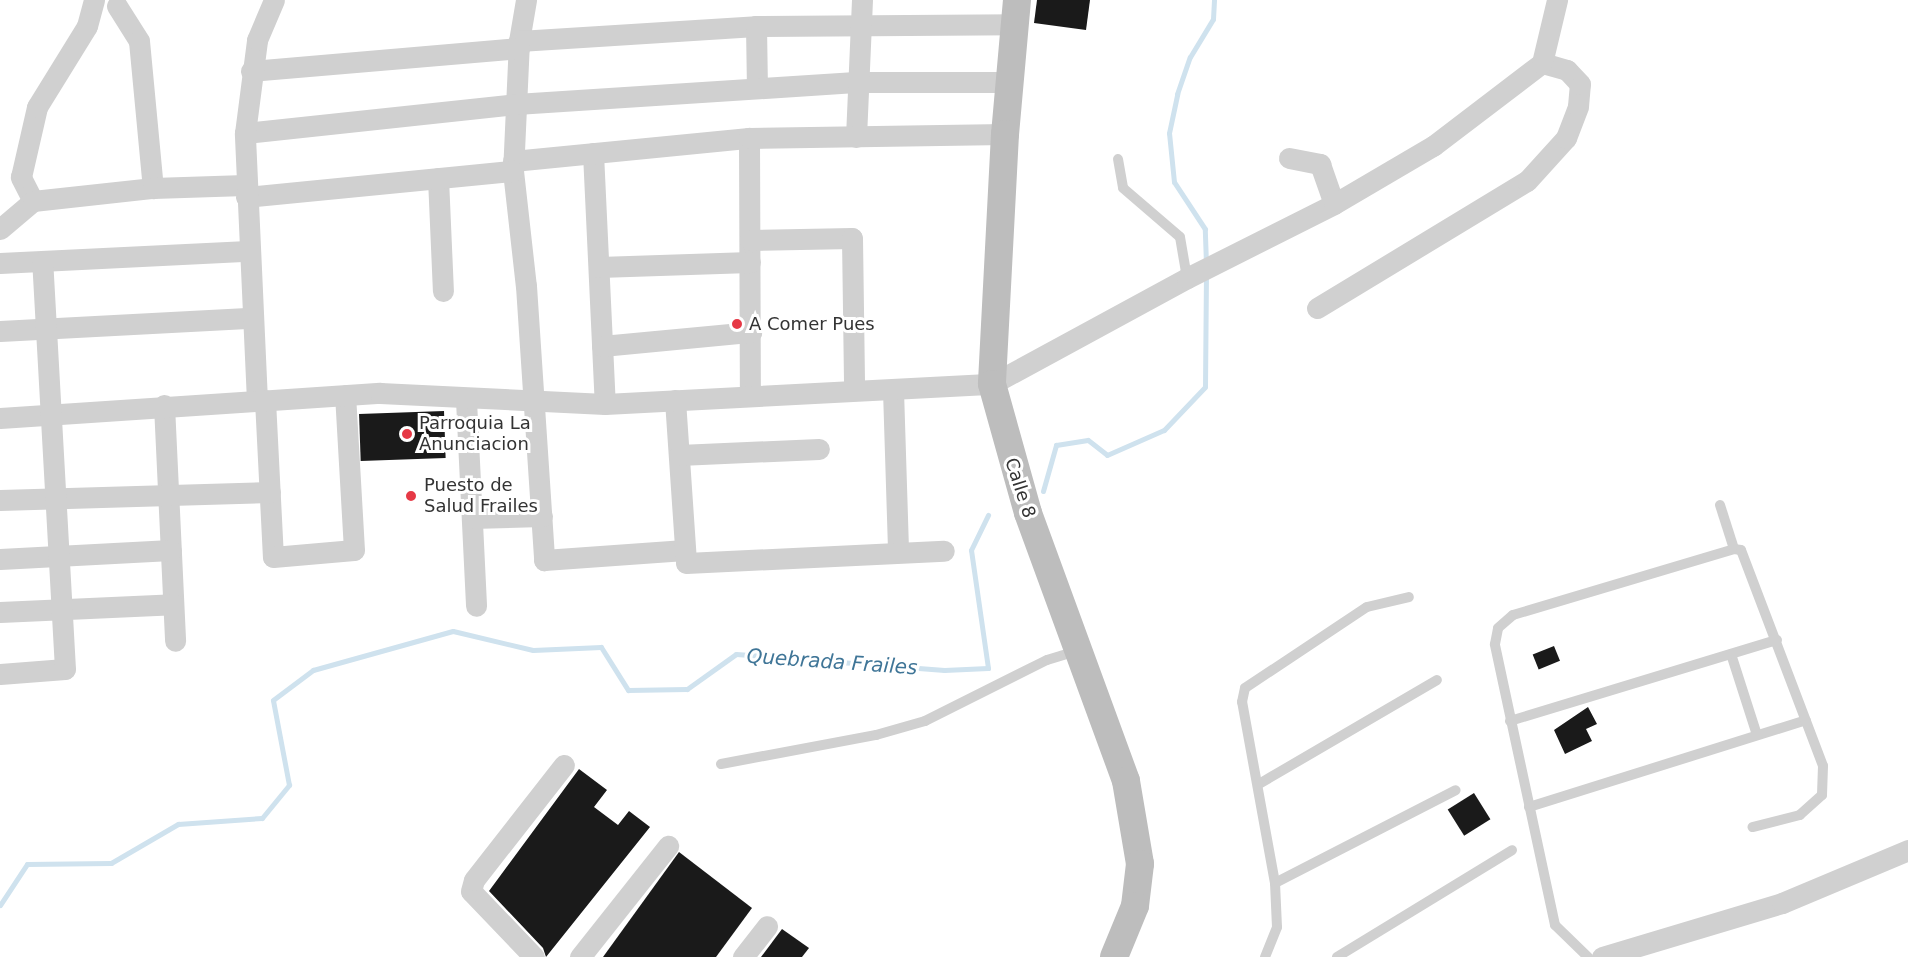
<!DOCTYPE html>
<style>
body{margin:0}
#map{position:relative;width:1908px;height:957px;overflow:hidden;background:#fff;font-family:"DejaVu Sans",sans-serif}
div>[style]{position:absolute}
.stream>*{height:5px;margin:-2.5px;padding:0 2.5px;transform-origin:2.5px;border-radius:2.5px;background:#cfe2ee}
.building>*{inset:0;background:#1a1a1a;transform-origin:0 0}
.lane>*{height:10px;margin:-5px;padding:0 5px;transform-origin:5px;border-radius:5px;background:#d0d0d0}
.street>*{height:21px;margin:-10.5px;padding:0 10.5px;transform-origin:10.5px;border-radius:10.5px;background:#d0d0d0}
.secondary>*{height:28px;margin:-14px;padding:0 14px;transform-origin:14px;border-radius:14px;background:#bdbdbd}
.dots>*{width:16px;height:16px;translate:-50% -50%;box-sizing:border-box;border:3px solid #fff;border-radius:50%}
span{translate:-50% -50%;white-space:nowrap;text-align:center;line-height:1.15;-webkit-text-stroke:6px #fff;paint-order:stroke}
.poi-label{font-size:18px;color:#333}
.left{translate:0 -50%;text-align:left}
.street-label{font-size:18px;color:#333}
.water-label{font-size:20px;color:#3f7597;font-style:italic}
</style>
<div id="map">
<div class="stream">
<div style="left:1206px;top:264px;width:35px;rotate:-92deg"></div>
<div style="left:1205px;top:229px;width:56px;rotate:-123.4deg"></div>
<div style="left:1174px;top:182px;width:49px;rotate:-95.8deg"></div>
<div style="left:1169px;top:133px;width:40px;rotate:-78deg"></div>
<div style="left:1177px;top:94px;width:39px;rotate:-71deg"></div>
<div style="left:1190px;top:57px;width:44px;rotate:-58.8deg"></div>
<div style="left:1213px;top:19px;width:19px;rotate:-87deg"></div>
<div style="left:1043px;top:491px;width:48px;rotate:-74.2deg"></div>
<div style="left:1056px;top:445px;width:32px;rotate:-9deg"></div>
<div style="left:1088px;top:440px;width:24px;rotate:38deg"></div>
<div style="left:1107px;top:455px;width:62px;rotate:-23.7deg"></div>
<div style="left:1164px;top:430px;width:59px;rotate:-46.4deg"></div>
<div style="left:1205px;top:387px;width:114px;rotate:-89.5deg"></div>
<div style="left:0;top:905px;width:49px;rotate:-56.6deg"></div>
<div style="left:27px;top:864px;width:84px;rotate:-0.7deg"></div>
<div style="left:111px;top:863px;width:78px;rotate:-30.2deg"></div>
<div style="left:178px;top:824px;width:84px;rotate:-4.1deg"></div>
<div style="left:262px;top:818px;width:43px;rotate:-50.7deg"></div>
<div style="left:289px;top:785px;width:86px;rotate:-100.7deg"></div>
<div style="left:273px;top:700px;width:50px;rotate:-36.9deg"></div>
<div style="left:313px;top:670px;width:145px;rotate:-15.6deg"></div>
<div style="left:453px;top:631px;width:82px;rotate:13.4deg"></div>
<div style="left:533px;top:650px;width:68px;rotate:-2.5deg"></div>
<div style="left:601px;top:647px;width:51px;rotate:57.9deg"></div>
<div style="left:628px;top:690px;width:59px;rotate:-1deg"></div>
<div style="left:687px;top:689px;width:60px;rotate:-35.5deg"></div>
<div style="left:736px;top:654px;width:209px;rotate:4.4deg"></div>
<div style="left:944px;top:670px;width:44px;rotate:-2.6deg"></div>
<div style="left:988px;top:668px;width:119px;rotate:-98.2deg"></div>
<div style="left:971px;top:550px;width:39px;rotate:-64deg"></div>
</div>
<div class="building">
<div style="clip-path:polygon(1037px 0,1090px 0,1086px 30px,1034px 23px)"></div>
<div style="left:444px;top:411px;width:47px;height:85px;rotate:88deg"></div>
<div style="left:1554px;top:646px;width:16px;height:23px;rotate:68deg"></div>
<div style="clip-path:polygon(1588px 707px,1597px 724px,1586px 729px,1592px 741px,1565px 754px,1554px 730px)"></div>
<div style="clip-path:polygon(579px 769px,607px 790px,594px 807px,618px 825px,629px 811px,650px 827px,546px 957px,543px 948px,489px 891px)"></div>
<div style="left:1474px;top:793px;width:31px;height:31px;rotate:58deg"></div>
<div style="clip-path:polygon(679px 852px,752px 908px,716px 957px,603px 957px)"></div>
<div style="clip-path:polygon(782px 929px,809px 948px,802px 957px,761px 957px)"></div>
</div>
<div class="lane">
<div style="left:1118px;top:159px;width:29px;rotate:80deg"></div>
<div style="left:1123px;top:188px;width:75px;rotate:40.7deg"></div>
<div style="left:1180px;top:237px;width:42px;rotate:80.3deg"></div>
<div style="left:1720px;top:505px;width:46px;rotate:72.3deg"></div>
<div style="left:1731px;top:654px;width:85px;rotate:72.2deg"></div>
<div style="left:1510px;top:721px;width:279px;rotate:-16.9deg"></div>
<div style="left:721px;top:764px;width:158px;rotate:-10.6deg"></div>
<div style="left:876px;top:735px;width:51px;rotate:-15.9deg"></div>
<div style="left:925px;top:721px;width:136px;rotate:-26.6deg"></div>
<div style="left:1047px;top:660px;width:30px;rotate:-17deg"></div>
<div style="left:1259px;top:784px;width:206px;rotate:-30.3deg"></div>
<div style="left:1529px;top:807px;width:290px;rotate:-17.4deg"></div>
<div style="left:1275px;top:883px;width:203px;rotate:-27.2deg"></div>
<div style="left:1265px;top:957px;width:32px;rotate:-68deg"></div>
<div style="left:1277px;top:927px;width:44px;rotate:-92.6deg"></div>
<div style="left:1275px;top:883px;width:184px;rotate:-100.3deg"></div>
<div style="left:1242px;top:702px;width:14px;rotate:-78deg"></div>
<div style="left:1245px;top:688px;width:146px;rotate:-33.6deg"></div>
<div style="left:1367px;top:607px;width:43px;rotate:-13.4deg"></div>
<div style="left:1337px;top:957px;width:205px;rotate:-31.4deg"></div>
<div style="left:1588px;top:957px;width:46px;rotate:-135.9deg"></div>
<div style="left:1555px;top:925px;width:287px;rotate:-102.1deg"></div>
<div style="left:1495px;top:644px;width:16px;rotate:-79deg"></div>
<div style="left:1498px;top:628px;width:20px;rotate:-41deg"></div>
<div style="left:1513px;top:615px;width:231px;rotate:-16.6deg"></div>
<div style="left:1734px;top:549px;width:7px;rotate:8deg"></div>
<div style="left:1741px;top:550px;width:231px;rotate:69.2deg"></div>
<div style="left:1823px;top:766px;width:29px;rotate:92deg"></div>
<div style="left:1822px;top:795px;width:30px;rotate:138deg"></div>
<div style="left:1800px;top:815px;width:49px;rotate:165.7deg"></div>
</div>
<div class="street">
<div style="left:526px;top:0;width:42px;rotate:99.7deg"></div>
<div style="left:519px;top:41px;width:130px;rotate:92.6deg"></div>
<div style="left:513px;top:171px;width:116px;rotate:83.6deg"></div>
<div style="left:526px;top:286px;width:275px;rotate:86.2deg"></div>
<div style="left:544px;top:560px;width:141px;rotate:-4.1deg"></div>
<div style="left:117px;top:6px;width:41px;rotate:57.8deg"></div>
<div style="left:139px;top:41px;width:148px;rotate:84.6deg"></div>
<div style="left:756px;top:26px;width:62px;rotate:89.1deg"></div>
<div style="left:519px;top:41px;width:237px;rotate:-3.6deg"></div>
<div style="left:756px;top:26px;width:260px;rotate:-0.4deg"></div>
<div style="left:251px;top:71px;width:269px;rotate:-4.9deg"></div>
<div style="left:245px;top:133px;width:273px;rotate:-6.1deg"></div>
<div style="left:516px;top:104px;width:344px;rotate:-3.7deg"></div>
<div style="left:859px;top:82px;width:151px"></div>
<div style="left:856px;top:137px;width:137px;rotate:-87.5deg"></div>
<div style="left:749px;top:138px;width:256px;rotate:89.8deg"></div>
<div style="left:593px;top:153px;width:251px;rotate:87.3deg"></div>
<div style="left:1289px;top:158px;width:32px;rotate:11deg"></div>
<div style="left:1320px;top:164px;width:42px;rotate:70.7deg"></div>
<div style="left:513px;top:161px;width:237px;rotate:-5.6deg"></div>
<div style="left:749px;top:138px;width:256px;rotate:-0.9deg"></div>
<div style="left:438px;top:178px;width:113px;rotate:87.5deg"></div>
<div style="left:246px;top:197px;width:268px;rotate:-5.6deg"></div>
<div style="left:33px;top:201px;width:27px;rotate:-117deg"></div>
<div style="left:21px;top:177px;width:72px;rotate:-77.1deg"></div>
<div style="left:37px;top:107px;width:95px;rotate:-58.3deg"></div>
<div style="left:87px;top:26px;width:27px;rotate:-75deg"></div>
<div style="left:0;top:229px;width:43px;rotate:-40.3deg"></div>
<div style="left:33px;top:201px;width:121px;rotate:-6.2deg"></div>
<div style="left:153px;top:188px;width:92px;rotate:-1.9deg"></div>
<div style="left:750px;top:240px;width:102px;rotate:-1.1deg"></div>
<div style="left:852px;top:238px;width:152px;rotate:89.2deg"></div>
<div style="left:0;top:263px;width:248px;rotate:-2.8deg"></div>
<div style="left:599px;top:267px;width:151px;rotate:-1.9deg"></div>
<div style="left:1317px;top:308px;width:245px;rotate:-31.2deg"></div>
<div style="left:1527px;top:181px;width:58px;rotate:-47.8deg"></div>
<div style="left:1566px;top:138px;width:34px;rotate:-69deg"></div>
<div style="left:1578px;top:106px;width:22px;rotate:-85deg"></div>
<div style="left:1580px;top:84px;width:19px;rotate:-133deg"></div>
<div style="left:1567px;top:70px;width:26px;rotate:-164deg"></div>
<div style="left:0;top:331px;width:252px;rotate:-3deg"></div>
<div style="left:602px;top:346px;width:150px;rotate:-5.4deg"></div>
<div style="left:893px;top:390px;width:162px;rotate:88.2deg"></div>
<div style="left:265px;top:400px;width:157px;rotate:87.1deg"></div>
<div style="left:273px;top:557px;width:81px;rotate:-4.9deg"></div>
<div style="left:354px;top:550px;width:155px;rotate:-93.3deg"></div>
<div style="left:466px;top:400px;width:206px;rotate:87.2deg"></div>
<div style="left:675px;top:400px;width:163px;rotate:86.1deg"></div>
<div style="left:686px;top:563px;width:258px;rotate:-2.7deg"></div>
<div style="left:257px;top:401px;width:268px;rotate:-92.6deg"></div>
<div style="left:245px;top:133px;width:94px;rotate:-82.6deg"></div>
<div style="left:257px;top:40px;width:43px;rotate:-67deg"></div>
<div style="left:164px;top:405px;width:236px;rotate:87.3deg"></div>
<div style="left:0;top:418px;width:381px;rotate:-3.8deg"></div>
<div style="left:380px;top:393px;width:225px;rotate:2.8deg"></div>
<div style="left:605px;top:404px;width:388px;rotate:-3deg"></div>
<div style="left:992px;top:384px;width:222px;rotate:-28.5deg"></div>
<div style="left:1187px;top:278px;width:165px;rotate:-26.7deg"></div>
<div style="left:1334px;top:204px;width:115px;rotate:-30.4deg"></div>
<div style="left:1433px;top:146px;width:137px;rotate:-37.3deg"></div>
<div style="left:1542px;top:63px;width:65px;rotate:-76.6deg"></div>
<div style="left:679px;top:455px;width:140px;rotate:-2.5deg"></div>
<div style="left:0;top:500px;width:270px;rotate:-1.7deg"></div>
<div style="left:472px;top:518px;width:70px;rotate:-1.6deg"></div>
<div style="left:0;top:559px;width:171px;rotate:-3deg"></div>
<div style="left:0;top:612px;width:173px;rotate:-2.6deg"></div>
<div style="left:0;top:674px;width:65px;rotate:-4.4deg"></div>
<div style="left:65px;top:669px;width:408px;rotate:-93.2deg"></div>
<div style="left:534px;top:957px;width:91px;rotate:-133.7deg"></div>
<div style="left:471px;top:891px;width:11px;rotate:-75deg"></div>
<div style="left:474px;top:880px;width:146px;rotate:-52deg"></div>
<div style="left:580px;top:957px;width:142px;rotate:-51.6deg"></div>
<div style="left:743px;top:957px;width:39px;rotate:-52deg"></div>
<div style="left:1602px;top:957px;width:188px;rotate:-16.7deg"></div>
<div style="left:1782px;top:903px;width:137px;rotate:-22.8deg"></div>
</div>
<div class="secondary">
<div style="left:1017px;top:0;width:135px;rotate:95.1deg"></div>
<div style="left:1005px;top:134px;width:250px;rotate:93deg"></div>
<div style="left:992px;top:384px;width:134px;rotate:74.4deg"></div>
<div style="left:1028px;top:513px;width:285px;rotate:69.9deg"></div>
<div style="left:1126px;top:781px;width:84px;rotate:80.4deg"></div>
<div style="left:1140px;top:864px;width:42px;rotate:96.8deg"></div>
<div style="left:1135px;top:906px;width:55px;rotate:112.4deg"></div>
</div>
<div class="dots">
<div style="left:737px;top:324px;background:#e63946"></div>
<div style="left:407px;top:434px;background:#e63946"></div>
<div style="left:411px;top:496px;background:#e63946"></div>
</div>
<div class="poi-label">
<span class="left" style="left:749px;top:324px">A Comer Pues</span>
<span class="left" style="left:419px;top:434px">Parroquia La<br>Anunciacion</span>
<span class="left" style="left:424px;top:496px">Puesto de<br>Salud Frailes</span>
</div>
<div class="street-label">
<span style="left:1020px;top:488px;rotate:72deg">Calle 8</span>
</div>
<div class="water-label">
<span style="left:832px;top:662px;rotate:4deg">Quebrada Frailes</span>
</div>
</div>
